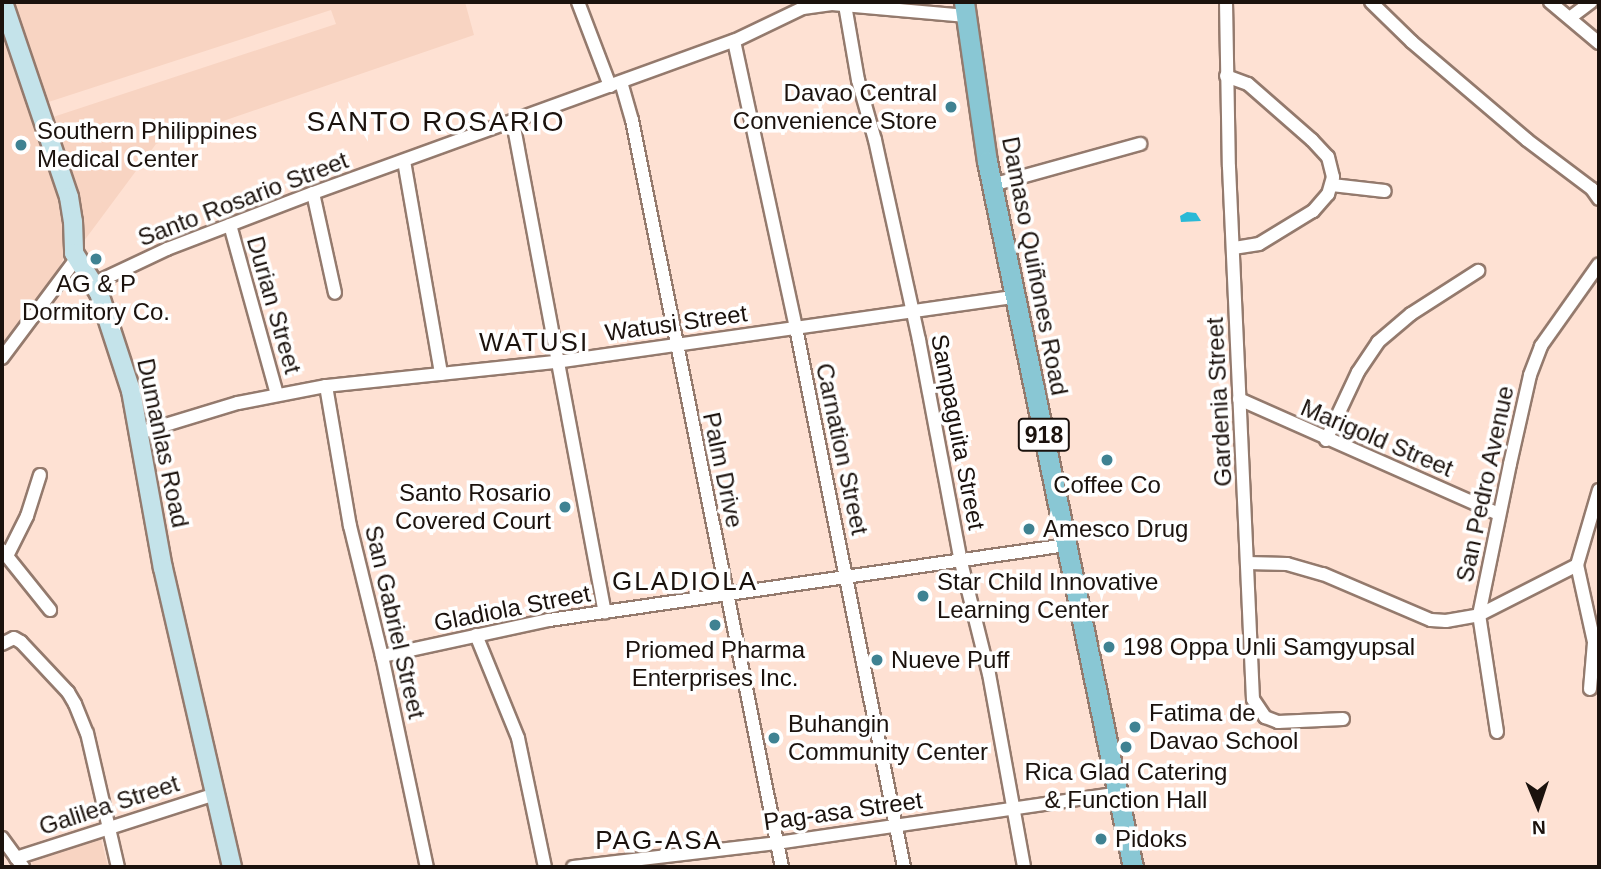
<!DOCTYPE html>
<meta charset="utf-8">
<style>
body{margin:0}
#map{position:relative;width:1601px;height:869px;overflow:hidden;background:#fee1d3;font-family:Arial,sans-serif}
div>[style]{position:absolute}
.built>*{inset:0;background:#f8d4c2}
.water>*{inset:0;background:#2ab9d6}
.roads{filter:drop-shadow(2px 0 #947a6d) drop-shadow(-2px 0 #947a6d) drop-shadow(0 2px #947a6d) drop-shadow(0 -2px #947a6d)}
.street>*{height:12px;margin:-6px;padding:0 6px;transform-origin:6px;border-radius:6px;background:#fff}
.secondary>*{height:18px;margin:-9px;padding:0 9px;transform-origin:9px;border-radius:9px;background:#c4e3ea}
.primary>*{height:19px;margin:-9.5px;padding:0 9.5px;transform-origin:9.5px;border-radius:9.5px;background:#89c7d4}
.dots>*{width:19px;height:19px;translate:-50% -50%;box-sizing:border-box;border:4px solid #fff;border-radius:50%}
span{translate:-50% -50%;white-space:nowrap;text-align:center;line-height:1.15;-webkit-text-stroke:7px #fff;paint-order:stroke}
.shield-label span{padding:2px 5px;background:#fff;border:2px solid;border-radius:5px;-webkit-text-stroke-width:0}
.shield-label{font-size:23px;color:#1b120d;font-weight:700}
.poi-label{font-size:24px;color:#1b120d}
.right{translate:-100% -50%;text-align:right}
.left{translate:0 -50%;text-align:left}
.street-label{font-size:24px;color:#1b120d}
.neighbourhood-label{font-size:26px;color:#1b120d;letter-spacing:2px}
.quarter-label{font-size:28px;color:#1b120d;letter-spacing:2px}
.frame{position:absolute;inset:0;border:4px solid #1b120d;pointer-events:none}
.north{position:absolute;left:1503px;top:771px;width:70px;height:70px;-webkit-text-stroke:5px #fff;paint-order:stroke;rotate:178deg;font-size:19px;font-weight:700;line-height:28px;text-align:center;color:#1b120d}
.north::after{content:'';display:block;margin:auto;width:24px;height:32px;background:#1b120d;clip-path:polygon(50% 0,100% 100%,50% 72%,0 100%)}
</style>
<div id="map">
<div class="built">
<div style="clip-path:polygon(2px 2px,465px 2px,474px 35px,156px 144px,81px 245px,50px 118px,336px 24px,331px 10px,27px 109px,54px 181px,66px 243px,64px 257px,51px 285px,2px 352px)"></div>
<div style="clip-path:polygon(100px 835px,108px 867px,34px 867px,29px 858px)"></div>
</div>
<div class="water">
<div style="clip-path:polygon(1187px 212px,1196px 213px,1201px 221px,1181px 222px,1180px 216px)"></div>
</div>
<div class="roads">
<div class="street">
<div style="left:578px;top:2px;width:90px;rotate:69.1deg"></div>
<div style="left:1226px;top:2px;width:165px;rotate:89deg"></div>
<div style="left:1229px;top:167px;width:533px;rotate:87.42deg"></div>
<div style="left:1253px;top:699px;width:22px;rotate:56deg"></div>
<div style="left:1265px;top:717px;width:14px;rotate:21deg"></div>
<div style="left:1278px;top:722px;width:65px;rotate:-2.6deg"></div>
<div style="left:1371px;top:2px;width:57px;rotate:44.3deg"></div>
<div style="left:1412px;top:42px;width:151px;rotate:40.4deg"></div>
<div style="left:1527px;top:140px;width:81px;rotate:37deg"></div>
<div style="left:1592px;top:189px;width:12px;rotate:55deg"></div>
<div style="left:1550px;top:2px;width:64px;rotate:39.9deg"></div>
<div style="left:845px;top:5px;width:76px;rotate:80.2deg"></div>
<div style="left:858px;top:80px;width:62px;rotate:74.2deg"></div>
<div style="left:875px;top:140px;width:205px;rotate:77.6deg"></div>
<div style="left:919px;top:340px;width:226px;rotate:79.3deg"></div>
<div style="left:961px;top:562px;width:115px;rotate:76deg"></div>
<div style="left:989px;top:674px;width:196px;rotate:79.7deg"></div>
<div style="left:1571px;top:17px;width:25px;rotate:-37deg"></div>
<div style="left:734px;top:41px;width:294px;rotate:77.8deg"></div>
<div style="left:796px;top:328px;width:550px;rotate:78.67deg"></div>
<div style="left:1226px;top:76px;width:23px;rotate:20deg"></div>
<div style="left:1248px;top:84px;width:85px;rotate:41.2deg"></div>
<div style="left:1312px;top:140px;width:23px;rotate:47deg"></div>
<div style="left:1328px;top:157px;width:21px;rotate:76deg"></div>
<div style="left:1333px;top:177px;width:18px;rotate:106deg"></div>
<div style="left:1328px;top:194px;width:23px;rotate:131deg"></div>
<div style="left:1313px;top:211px;width:63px;rotate:148.6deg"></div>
<div style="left:1259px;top:244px;width:26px;rotate:171deg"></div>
<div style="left:621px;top:82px;width:40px;rotate:74deg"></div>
<div style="left:632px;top:120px;width:762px;rotate:78.65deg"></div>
<div style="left:513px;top:122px;width:499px;rotate:79.4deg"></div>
<div style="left:404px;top:161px;width:216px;rotate:80.1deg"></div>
<div style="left:992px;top:185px;width:154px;rotate:-15.5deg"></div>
<div style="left:1332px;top:185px;width:53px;rotate:6.5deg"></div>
<div style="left:313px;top:193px;width:102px;rotate:77.6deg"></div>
<div style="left:230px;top:225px;width:176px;rotate:74.5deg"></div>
<div style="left:95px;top:283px;width:80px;rotate:-25.3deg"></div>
<div style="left:167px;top:249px;width:156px;rotate:-21deg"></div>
<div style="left:313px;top:193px;width:448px;rotate:-19.9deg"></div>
<div style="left:734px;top:41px;width:76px;rotate:-25.6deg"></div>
<div style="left:803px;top:8px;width:29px;rotate:-8deg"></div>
<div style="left:832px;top:4px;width:135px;rotate:5.1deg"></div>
<div style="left:2px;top:358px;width:124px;rotate:-53.2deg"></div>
<div style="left:326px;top:386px;width:142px;rotate:80.3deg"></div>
<div style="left:350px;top:526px;width:134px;rotate:76.2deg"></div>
<div style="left:382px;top:656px;width:216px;rotate:78deg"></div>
<div style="left:1239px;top:399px;width:284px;rotate:23.9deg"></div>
<div style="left:139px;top:433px;width:103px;rotate:-16.9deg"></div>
<div style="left:238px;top:403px;width:90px;rotate:-10.9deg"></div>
<div style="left:326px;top:386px;width:231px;rotate:-6deg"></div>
<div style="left:556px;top:362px;width:464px;rotate:-8.1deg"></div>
<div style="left:1326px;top:440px;width:75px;rotate:-64.8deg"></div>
<div style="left:1358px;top:372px;width:36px;rotate:-56deg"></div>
<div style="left:1378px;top:342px;width:43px;rotate:-40.3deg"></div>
<div style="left:1411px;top:314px;width:80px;rotate:-32.7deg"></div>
<div style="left:2px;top:550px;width:77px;rotate:51.3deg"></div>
<div style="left:7px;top:556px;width:45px;rotate:-63.4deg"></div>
<div style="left:27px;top:516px;width:43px;rotate:-72.4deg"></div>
<div style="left:1247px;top:563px;width:40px;rotate:1.4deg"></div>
<div style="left:1287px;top:564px;width:37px;rotate:16deg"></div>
<div style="left:1323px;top:574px;width:117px;rotate:23.1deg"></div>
<div style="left:1431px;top:620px;width:15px;rotate:4deg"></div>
<div style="left:1446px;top:621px;width:34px;rotate:-10deg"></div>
<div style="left:1479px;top:615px;width:110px;rotate:-27deg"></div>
<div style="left:476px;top:635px;width:111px;rotate:67.8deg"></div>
<div style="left:518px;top:738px;width:132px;rotate:78.2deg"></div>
<div style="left:2px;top:644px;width:13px;rotate:-27deg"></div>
<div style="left:14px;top:638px;width:8px;rotate:30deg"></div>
<div style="left:21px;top:642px;width:69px;rotate:46.8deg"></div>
<div style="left:68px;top:692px;width:14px;rotate:60deg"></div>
<div style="left:75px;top:704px;width:31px;rotate:68deg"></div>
<div style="left:87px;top:733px;width:138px;rotate:77deg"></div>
<div style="left:382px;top:656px;width:171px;rotate:-12.2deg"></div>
<div style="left:549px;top:620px;width:522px;rotate:-8.25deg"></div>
<div style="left:1590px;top:689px;width:47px;rotate:-85.1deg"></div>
<div style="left:1594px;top:642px;width:79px;rotate:-102.4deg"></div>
<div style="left:1577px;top:565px;width:78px;rotate:-73.7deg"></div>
<div style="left:1497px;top:732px;width:118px;rotate:-98.7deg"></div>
<div style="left:1479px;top:615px;width:154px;rotate:-78.4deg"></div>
<div style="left:1510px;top:464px;width:91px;rotate:-77.3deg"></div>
<div style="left:1530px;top:375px;width:31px;rotate:-69deg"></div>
<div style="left:1541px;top:346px;width:100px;rotate:-54.7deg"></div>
<div style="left:2px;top:838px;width:36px;rotate:54deg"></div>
<div style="left:16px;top:858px;width:209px;rotate:-17.8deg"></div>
<div style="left:573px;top:867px;width:205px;rotate:-6.7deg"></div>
<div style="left:777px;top:843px;width:345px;rotate:-8.3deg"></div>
</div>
<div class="secondary">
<div style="left:3px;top:2px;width:206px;rotate:71.3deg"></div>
<div style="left:69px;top:197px;width:24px;rotate:81deg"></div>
<div style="left:73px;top:221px;width:32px;rotate:88deg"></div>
<div style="left:74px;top:253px;width:47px;rotate:58deg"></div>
<div style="left:99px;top:293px;width:103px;rotate:71.9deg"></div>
<div style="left:131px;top:391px;width:180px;rotate:79.8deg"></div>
<div style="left:163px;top:568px;width:307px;rotate:77deg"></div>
</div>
<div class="primary">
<div style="left:964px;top:2px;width:161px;rotate:81.8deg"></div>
<div style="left:987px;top:161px;width:721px;rotate:78.32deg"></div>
</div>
</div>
<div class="dots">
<div style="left:951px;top:107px;background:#3f8292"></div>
<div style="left:21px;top:145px;background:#3f8292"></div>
<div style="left:96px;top:259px;background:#3f8292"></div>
<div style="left:1107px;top:460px;background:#3f8292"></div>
<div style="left:565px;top:507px;background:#3f8292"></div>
<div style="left:1029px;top:529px;background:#3f8292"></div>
<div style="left:923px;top:596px;background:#3f8292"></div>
<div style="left:715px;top:625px;background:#3f8292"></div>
<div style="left:1109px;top:647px;background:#3f8292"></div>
<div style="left:877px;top:660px;background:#3f8292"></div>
<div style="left:1135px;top:727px;background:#3f8292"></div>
<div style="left:774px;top:738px;background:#3f8292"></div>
<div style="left:1126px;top:747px;background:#3f8292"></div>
<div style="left:1101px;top:839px;background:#3f8292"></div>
</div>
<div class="shield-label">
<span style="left:1044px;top:435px">918</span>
</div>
<div class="poi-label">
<span class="right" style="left:937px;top:107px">Davao Central<br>Convenience Store</span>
<span class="left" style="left:37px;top:145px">Southern Philippines<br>Medical Center</span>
<span style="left:96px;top:298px">AG &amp; P<br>Dormitory Co.</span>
<span style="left:1107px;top:485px">Coffee Co</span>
<span class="right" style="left:551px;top:507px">Santo Rosario<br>Covered Court</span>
<span class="left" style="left:1043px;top:529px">Amesco Drug</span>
<span class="left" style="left:937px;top:596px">Star Child Innovative<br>Learning Center</span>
<span class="left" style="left:1123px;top:647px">198 Oppa Unli Samgyupsal</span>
<span style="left:715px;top:664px">Priomed Pharma<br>Enterprises Inc.</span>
<span class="left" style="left:891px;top:660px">Nueve Puff</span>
<span class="left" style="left:1149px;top:727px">Fatima de<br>Davao School</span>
<span class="left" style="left:788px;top:738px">Buhangin<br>Community Center</span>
<span style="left:1126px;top:786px">Rica Glad Catering<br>&amp; Function Hall</span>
<span class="left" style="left:1115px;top:839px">Pidoks</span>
</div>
<div class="street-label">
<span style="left:243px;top:199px;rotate:-21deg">Santo Rosario Street</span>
<span style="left:1035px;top:266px;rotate:79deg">Damaso Quiñones Road</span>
<span style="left:274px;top:305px;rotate:74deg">Durian Street</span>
<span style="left:676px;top:323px;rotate:-8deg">Watusi Street</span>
<span style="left:1219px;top:402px;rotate:-93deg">Gardenia Street</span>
<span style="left:958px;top:432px;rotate:79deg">Sampaguita Street</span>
<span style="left:1377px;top:438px;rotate:23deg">Marigold Street</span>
<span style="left:163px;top:443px;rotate:78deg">Dumanlas Road</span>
<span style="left:842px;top:449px;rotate:78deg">Carnation Street</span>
<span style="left:723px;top:470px;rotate:78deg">Palm Drive</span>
<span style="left:1485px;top:484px;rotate:-78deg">San Pedro Avenue</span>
<span style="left:512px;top:608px;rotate:-11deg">Gladiola Street</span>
<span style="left:395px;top:622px;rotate:77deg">San Gabriel Street</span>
<span style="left:109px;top:805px;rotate:-18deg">Galilea Street</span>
<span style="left:843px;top:811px;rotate:-8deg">Pag-asa Street</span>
</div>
<div class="neighbourhood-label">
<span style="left:534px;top:343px">WATUSI</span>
<span style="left:685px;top:582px">GLADIOLA</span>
<span style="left:659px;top:841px">PAG-ASA</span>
</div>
<div class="quarter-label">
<span style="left:436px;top:122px">SANTO ROSARIO</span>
</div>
<div class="frame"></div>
<div class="north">N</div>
</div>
